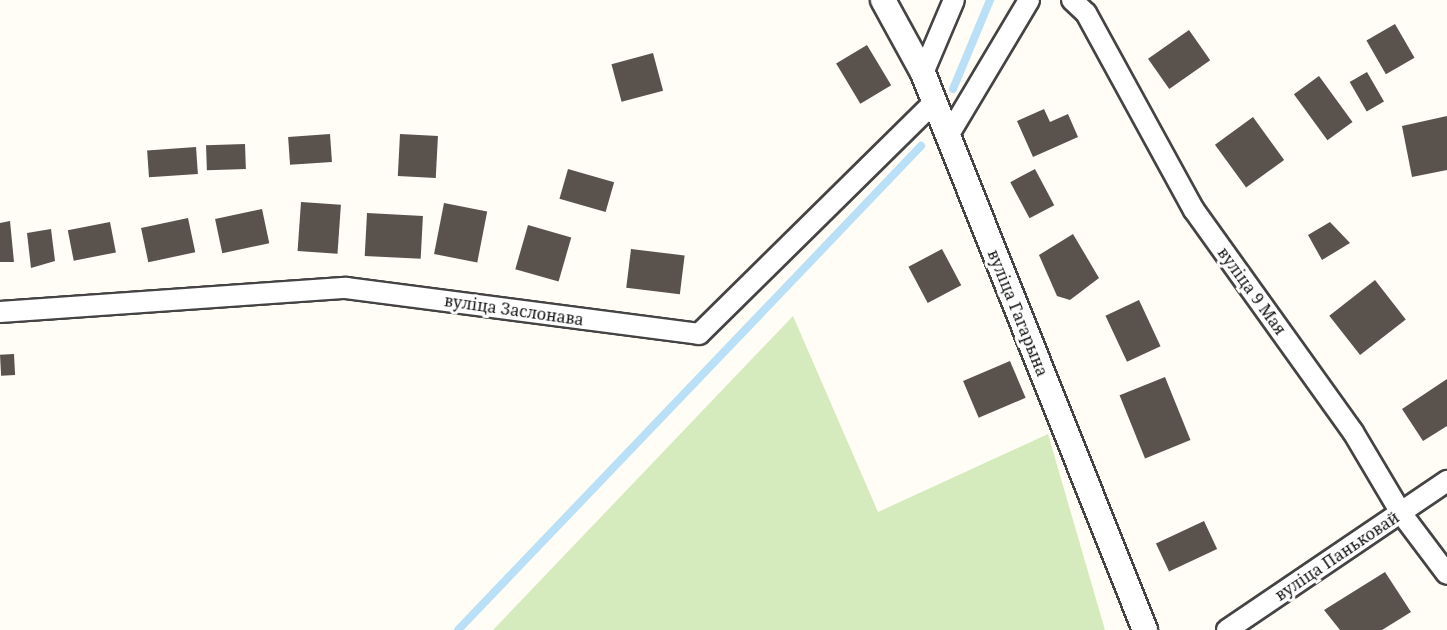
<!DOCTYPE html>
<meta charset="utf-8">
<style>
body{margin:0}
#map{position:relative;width:1447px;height:630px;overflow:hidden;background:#fffdf5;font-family:"Noto Serif",serif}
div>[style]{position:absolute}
.green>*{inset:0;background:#d5ebbd}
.stream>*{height:8px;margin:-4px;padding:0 4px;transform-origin:4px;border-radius:4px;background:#b9e0f7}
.building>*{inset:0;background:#5a524d;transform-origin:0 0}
.roads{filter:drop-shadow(2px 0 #444) drop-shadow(-2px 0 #444) drop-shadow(0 2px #444) drop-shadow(0 -2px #444)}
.minor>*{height:20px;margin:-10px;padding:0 10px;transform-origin:10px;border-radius:10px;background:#fff}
.tertiary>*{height:24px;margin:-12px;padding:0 12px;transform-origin:12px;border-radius:12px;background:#fff}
span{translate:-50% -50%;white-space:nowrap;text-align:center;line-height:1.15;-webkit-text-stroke:6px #fff;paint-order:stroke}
.street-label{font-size:16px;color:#111}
</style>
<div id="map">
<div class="green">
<div style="clip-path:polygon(793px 316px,878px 512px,1048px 434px,1105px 630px,493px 630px)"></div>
</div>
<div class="stream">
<div style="left:953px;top:89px;width:96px;rotate:-67.4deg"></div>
<div style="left:458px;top:630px;width:670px;rotate:-46.27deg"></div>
</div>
<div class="building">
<div style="left:1395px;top:24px;width:39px;height:33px;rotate:60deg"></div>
<div style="left:1189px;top:30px;width:37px;height:50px;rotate:55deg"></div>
<div style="left:867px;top:45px;width:47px;height:36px;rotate:59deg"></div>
<div style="left:653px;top:53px;width:39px;height:43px;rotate:75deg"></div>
<div style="left:1367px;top:72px;width:34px;height:20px;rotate:60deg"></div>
<div style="left:1319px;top:76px;width:57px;height:31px;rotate:54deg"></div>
<div style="clip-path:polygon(1044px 109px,1050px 122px,1068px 114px,1078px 137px,1033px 157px,1017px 121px)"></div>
<div style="clip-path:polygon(1447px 116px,1447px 170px,1412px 177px,1402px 126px)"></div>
<div style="left:1253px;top:117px;width:53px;height:47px;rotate:54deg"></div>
<div style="left:330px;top:134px;width:28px;height:42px;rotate:86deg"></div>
<div style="left:400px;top:134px;width:38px;height:42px;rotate:3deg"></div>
<div style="left:245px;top:144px;width:25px;height:39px;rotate:88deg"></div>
<div style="left:196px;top:147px;width:27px;height:49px;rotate:86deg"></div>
<div style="left:568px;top:169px;width:48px;height:31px;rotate:16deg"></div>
<div style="left:1035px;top:169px;width:41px;height:28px;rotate:62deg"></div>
<div style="left:301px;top:202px;width:40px;height:49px;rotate:4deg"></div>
<div style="left:444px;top:203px;width:44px;height:52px;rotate:11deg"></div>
<div style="left:262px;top:209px;width:35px;height:48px;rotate:78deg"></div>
<div style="left:367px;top:213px;width:56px;height:43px;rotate:3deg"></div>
<div style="left:188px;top:218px;width:35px;height:48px;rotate:78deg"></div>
<div style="clip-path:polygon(10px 221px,14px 262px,0 262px,0 223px)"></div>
<div style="left:110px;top:222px;width:31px;height:43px;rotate:79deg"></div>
<div style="clip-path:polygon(1330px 222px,1350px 243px,1322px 260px,1308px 235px)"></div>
<div style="left:528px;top:225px;width:45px;height:46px;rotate:16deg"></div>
<div style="clip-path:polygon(51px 229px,55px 261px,31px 268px,27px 233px)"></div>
<div style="clip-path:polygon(1073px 234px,1099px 278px,1070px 300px,1057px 296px,1039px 255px)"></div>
<div style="left:631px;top:249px;width:54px;height:39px;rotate:7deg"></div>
<div style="left:942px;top:249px;width:41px;height:38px;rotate:62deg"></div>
<div style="left:1375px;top:280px;width:50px;height:58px;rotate:52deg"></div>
<div style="left:1139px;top:300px;width:51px;height:37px;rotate:65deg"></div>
<div style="left:14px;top:354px;width:21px;height:14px;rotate:87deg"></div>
<div style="left:1010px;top:361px;width:40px;height:51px;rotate:67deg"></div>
<div style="left:1165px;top:377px;width:68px;height:49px;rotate:68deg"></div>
<div style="clip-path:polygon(1447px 379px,1447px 426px,1423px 441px,1402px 409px)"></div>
<div style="left:1204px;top:521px;width:31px;height:53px;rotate:65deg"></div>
<div style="clip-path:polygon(1385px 572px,1411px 612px,1382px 630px,1340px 630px,1324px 610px)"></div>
</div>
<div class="roads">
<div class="minor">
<div style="left:1072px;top:0;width:19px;rotate:43deg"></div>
<div style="left:1086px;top:13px;width:225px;rotate:61.3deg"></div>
<div style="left:1194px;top:210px;width:273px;rotate:54.4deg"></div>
<div style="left:1353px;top:432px;width:94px;rotate:59.3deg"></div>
<div style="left:1401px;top:513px;width:76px;rotate:53deg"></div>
<div style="left:923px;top:73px;width:79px;rotate:-67deg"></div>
<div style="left:948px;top:136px;width:158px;rotate:-59.2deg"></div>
<div style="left:0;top:312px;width:347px;rotate:-4deg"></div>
<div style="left:346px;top:288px;width:356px;rotate:7.4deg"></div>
<div style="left:699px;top:334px;width:330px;rotate:-44.6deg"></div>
<div style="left:1227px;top:630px;width:266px;rotate:-34.1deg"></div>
</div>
<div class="tertiary">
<div style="left:883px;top:0;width:83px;rotate:61.3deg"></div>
<div style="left:923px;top:73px;width:600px;rotate:68.27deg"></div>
</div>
</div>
<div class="street-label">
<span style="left:1252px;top:291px;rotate:54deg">вуліца 9 Мая</span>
<span style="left:514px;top:310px;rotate:8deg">вуліца Заслонава</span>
<span style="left:1018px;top:313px;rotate:68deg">вуліца Гагарына</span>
<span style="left:1337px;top:556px;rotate:-34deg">вуліца Паньковай</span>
</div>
</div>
